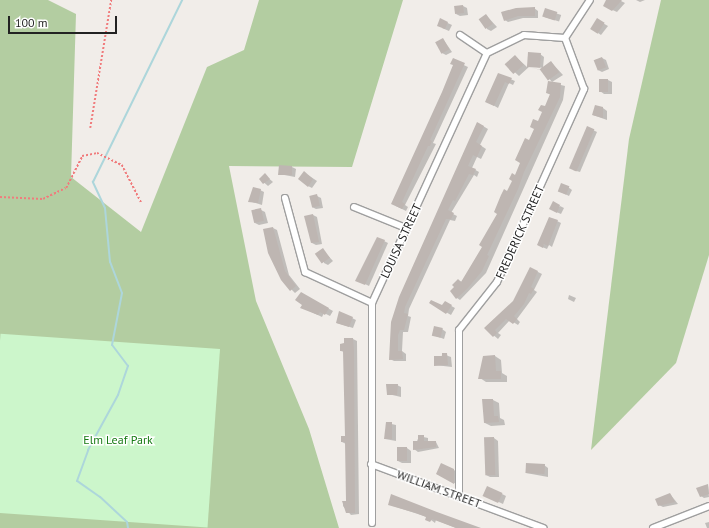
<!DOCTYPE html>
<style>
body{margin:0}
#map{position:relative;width:709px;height:528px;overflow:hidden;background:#f1ede9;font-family:"PT Sans",sans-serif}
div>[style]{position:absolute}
.forest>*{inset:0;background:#b3cda1}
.park>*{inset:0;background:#ccf6cb;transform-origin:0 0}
.shadow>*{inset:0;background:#0003;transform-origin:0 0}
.stream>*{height:2px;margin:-1px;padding:0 1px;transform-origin:1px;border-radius:1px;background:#add6db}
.building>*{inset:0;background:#beb6b2;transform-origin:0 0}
.path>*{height:1.5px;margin-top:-0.75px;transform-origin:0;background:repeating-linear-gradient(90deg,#f07b7c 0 2px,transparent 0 4px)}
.roads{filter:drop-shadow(1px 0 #9f9f9f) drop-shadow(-1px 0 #9f9f9f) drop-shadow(0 1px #9f9f9f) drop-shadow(0 -1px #9f9f9f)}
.street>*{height:6px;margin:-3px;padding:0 3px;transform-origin:3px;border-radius:3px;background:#fff}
span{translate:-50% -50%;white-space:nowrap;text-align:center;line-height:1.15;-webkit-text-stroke:3px #fff;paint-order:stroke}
.street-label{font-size:12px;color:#222}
.park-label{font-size:12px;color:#177b14}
.scale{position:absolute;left:8px;top:16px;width:109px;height:18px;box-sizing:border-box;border:2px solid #222;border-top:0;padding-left:5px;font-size:12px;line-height:14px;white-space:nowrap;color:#222;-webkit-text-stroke:3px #fff;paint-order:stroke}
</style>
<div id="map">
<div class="forest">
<div style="clip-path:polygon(0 0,48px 0,76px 14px,71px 177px,141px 232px,207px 67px,244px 50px,259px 0,403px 0,352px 167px,229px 166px,256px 301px,309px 429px,339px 528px,0 528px)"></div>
<div style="clip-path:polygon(661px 0,709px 0,709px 255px,676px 363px,591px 450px,629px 139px)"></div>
</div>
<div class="park">
<div style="left:220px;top:349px;width:179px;height:220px;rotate:94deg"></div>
</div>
<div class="shadow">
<div style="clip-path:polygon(607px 0,619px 0,625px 3px,617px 12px,608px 8px)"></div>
<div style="clip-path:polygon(636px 0,645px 0,640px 2px)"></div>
<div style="clip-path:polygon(463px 6px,467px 8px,468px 15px,460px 16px,456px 14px)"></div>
<div style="clip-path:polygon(534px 8px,538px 11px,538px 18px,523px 18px,508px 22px,505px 20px)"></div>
<div style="left:546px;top:10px;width:16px;height:7px;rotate:18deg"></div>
<div style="clip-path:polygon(486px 15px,497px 27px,491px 31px,487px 29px)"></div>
<div style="clip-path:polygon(441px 20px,452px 25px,449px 31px,442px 28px)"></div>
<div style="clip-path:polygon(601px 22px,608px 26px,601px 35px,598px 33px)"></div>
<div style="clip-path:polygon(443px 39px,452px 52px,446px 55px,442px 53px)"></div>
<div style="clip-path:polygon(540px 54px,544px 57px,543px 68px,530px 66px,519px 76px,507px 65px,515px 56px,527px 67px)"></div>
<div style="clip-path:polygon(602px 58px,606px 60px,609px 69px,602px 72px,598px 70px,595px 60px)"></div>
<div style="clip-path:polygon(453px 60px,468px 67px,433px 143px,436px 144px,405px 205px,408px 207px,406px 211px,396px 206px,454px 65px)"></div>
<div style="clip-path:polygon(551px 62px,563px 75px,552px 82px,542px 70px,531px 68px,544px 70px)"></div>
<div style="clip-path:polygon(499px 74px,515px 81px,513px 85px,509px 83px,498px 108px,486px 101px)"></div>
<div style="clip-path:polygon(608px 80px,612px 82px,612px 94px,604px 94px,600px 91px)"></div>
<div style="clip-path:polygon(549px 82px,565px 86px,563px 100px,486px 273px,460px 300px,457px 298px,458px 280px,462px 282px,484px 247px,551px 95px,547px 93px)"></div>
<div style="clip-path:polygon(603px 108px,607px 111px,607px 120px,593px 115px)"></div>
<div style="clip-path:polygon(478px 123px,488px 129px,480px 145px,486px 149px,481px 159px,477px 157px,472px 168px,479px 172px,477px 177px,474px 175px,451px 213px,457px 216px,455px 221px,450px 220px,409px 309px,408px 316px,411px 317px,408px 332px,403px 332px,402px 351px,406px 354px,406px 361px,394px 361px,390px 359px,392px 322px)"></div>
<div style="clip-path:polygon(593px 130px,597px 132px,580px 172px,573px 170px)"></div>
<div style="clip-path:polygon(292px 167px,296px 169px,295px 177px,279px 174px)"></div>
<div style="clip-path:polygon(265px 175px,273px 182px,268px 186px,260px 179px)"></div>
<div style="clip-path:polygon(308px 175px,317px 181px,312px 188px,308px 186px)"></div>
<div style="clip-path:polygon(568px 187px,572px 190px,569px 196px,563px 193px)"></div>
<div style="clip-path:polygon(260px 190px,264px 192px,262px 205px,249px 201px)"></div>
<div style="clip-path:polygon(317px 196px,321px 198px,323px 208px,316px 209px,312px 207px)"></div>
<div style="clip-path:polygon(560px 206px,564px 208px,561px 214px,554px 211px)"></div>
<div style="clip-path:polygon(261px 210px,265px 212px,268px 223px,259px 225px,255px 223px)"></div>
<div style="clip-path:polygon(313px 215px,317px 217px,322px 244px,316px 245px,312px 243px)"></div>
<div style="clip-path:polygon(557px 221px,561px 223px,552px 247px,549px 245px,547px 249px,542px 247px)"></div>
<div style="clip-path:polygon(273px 228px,277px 230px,289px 275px,300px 289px,295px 293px,282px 280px)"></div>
<div style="clip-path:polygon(384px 241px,388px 243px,369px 286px,361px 282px)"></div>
<div style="clip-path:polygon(323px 250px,333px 261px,328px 265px,324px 263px)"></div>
<div style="clip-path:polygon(530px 268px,542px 274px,534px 290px,537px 292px,517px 319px,520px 322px,518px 325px,510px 320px,498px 333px,501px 335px,498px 339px,485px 328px,514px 302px)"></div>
<div style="clip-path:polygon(301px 293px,333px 311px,330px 316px,324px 313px,322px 317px,305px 309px)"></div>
<div style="clip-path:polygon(569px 295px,576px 298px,574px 302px,568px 299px)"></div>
<div style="clip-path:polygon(430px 303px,442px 306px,446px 303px,455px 308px,451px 315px)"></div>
<div style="clip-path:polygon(352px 318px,356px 320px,353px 328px,337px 323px)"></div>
<div style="clip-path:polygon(442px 329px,446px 332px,444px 339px,433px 335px)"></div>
<div style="clip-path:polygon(353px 339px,357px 341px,359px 514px,351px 515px,343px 506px,343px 502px,347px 502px,346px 444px,342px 442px,346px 437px,344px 352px,341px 351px)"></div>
<div style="clip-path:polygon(443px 354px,451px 357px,452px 367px,435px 365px)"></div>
<div style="clip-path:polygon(495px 356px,501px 360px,502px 373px,507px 376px,507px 382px,486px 382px,480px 378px,484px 357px)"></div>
<div style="clip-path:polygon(397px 385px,401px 387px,401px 397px,388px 394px)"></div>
<div style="clip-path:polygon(483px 400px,493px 400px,499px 403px,500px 418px,504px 420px,505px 425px,491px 426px,485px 423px)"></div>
<div style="clip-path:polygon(387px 423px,396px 425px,396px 441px,385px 439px)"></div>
<div style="clip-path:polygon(419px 436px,428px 438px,428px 442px,436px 442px,439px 448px,418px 452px,414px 449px)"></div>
<div style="clip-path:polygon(494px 438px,498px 441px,499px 477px,490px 477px,486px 475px)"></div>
<div style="clip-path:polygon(407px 448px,411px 451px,411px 463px,402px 463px,398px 461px,398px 449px)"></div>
<div style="clip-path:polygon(441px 464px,460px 473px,460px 486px,437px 474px)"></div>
<div style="clip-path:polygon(544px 465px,548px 468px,548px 477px,526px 473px)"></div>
<div style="clip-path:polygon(708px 485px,709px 497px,704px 498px,701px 496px)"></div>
<div style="clip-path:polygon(502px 494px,506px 496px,503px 504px,488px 497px)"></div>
<div style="clip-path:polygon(670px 494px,678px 504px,663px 507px,659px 505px,657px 500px)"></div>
<div style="clip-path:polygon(390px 505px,474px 528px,456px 528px,436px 520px,435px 523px,427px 517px)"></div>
<div style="clip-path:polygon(709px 522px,709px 528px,707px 528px,705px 523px)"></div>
</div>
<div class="stream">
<div style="left:128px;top:528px;width:6px;rotate:-99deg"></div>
<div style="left:127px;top:522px;width:37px;rotate:-137deg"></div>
<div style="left:100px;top:497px;width:28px;rotate:-145deg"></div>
<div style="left:77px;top:481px;width:33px;rotate:-70deg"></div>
<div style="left:88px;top:450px;width:63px;rotate:-61.4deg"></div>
<div style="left:118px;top:395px;width:31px;rotate:-71deg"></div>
<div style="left:128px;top:366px;width:26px;rotate:-127deg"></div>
<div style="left:112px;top:345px;width:53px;rotate:-79.1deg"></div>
<div style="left:122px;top:293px;width:33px;rotate:-111deg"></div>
<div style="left:110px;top:262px;width:54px;rotate:-95.3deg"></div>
<div style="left:105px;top:208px;width:29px;rotate:-115deg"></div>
<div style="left:93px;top:182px;width:203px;rotate:-63.9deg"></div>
</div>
<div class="building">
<div style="clip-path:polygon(606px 0,622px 0,612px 11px,603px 6px)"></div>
<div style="left:463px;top:5px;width:8px;height:9px;rotate:83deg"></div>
<div style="clip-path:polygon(535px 7px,535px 16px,518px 16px,504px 21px,501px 12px,516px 8px)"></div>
<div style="left:545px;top:8px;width:13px;height:9px;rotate:18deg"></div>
<div style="left:486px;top:14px;width:12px;height:9px;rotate:55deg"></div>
<div style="clip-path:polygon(440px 18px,448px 22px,445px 29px,437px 26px)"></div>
<div style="left:597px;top:18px;width:9px;height:13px;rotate:32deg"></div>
<div style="left:443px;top:38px;width:13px;height:9px;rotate:61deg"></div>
<div style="left:528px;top:52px;width:13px;height:15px;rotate:4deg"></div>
<div style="left:515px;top:55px;width:13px;height:14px;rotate:48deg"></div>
<div style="left:602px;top:57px;width:11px;height:9px;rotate:68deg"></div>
<div style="clip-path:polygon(453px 58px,465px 63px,430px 140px,432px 141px,430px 146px,428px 146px,402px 202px,405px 204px,402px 209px,391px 204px,442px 92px,453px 65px,450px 64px)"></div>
<div style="left:551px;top:61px;width:14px;height:14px;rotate:54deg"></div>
<div style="clip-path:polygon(498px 73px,512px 78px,509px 84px,505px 82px,494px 106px,485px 102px)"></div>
<div style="left:599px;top:79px;width:9px;height:13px"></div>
<div style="clip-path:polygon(548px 81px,561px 83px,560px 97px,524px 172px,518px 189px,487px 255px,489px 256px,482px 271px,467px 289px,456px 299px,450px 291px,454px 287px,452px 285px,458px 279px,461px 282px,482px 247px,479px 245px,497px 214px,494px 212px,501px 195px,504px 189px,507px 191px,512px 181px,509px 179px,512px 173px,515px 175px,520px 163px,515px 160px,525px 138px,529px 140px,534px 129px,530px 127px,533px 119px,538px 121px,542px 112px,538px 110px,541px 105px,545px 106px,550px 94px,546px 93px)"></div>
<div style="clip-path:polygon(595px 105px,603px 107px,603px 118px,592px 115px)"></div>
<div style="clip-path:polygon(477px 122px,484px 126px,476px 142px,482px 146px,477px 157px,473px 155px,468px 166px,476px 169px,473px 175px,469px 174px,455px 201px,453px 200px,448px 210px,454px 213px,451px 219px,446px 219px,405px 307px,404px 313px,408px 314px,404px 330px,400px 330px,398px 335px,398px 351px,402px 351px,403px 359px,389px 360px,391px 322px,399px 297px)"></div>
<div style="left:587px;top:126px;width:8px;height:46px;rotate:23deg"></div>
<div style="clip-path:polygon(279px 165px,292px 166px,292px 175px,278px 175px)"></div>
<div style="clip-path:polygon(304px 171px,313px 179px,308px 187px,298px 179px)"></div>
<div style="clip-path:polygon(265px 173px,270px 179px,263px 184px,259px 179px)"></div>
<div style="left:561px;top:183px;width:9px;height:9px;rotate:21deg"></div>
<div style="clip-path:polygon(253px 187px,261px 189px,258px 203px,248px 202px)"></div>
<div style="left:317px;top:194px;width:12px;height:8px;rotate:76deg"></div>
<div style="clip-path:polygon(553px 201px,560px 205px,557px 213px,549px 209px)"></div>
<div style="left:261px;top:208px;width:13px;height:10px;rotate:77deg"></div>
<div style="clip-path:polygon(313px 214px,319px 242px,311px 243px,304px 216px)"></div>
<div style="clip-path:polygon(549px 217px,558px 220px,548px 246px,544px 244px,543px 248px,537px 245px)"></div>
<div style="clip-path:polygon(273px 227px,285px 271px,296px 286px,290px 291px,281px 280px,268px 253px,263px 229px)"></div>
<div style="clip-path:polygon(377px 237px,385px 240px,365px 285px,355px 281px)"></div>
<div style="left:323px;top:248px;width:12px;height:10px;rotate:55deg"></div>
<div style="clip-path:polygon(530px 267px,538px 271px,531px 287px,534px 289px,531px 294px,529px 293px,524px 304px,514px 316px,517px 319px,513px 324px,506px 319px,495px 330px,497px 333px,493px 337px,484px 328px,513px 301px)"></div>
<div style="clip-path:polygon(301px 292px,329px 308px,325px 315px,320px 312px,318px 315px,300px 308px,302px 305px,295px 300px)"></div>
<div style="clip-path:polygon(431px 300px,442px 305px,445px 301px,452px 305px,446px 314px,429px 303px)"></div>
<div style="clip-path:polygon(339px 311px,353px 317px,349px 327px,336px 323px)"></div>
<div style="left:434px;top:326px;width:9px;height:10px;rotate:13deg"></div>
<div style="clip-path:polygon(344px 338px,353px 338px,354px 351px,355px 513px,346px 513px,342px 501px,346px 501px,345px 442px,341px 442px,341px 436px,345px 436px,343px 351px,340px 351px,340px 344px,344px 343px)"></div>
<div style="clip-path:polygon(442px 353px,447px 353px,448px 365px,434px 366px,434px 356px,442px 356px)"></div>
<div style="clip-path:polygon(495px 355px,496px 371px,501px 371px,501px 379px,478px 379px,483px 356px)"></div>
<div style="clip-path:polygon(386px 384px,398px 384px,397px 395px,387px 395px)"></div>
<div style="clip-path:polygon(482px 399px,493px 399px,494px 416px,498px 416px,499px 422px,484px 423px)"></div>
<div style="clip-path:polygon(386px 422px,392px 422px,392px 439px,384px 439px)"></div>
<div style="clip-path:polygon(418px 435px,424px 435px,424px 441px,436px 441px,436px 447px,413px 450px,413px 441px,418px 441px)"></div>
<div style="left:494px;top:437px;width:38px;height:10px;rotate:88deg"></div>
<div style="left:407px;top:447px;width:14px;height:10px;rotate:90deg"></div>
<div style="clip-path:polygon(441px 463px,454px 469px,454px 484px,436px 474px)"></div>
<div style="left:526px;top:463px;width:19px;height:10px;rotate:3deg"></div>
<div style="clip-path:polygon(708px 484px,709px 494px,700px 497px,696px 488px)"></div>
<div style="left:487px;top:486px;width:17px;height:11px;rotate:24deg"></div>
<div style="clip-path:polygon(670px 493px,675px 502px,658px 506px,655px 499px)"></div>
<div style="clip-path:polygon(391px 494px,437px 512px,481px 528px,456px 528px,432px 519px,430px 522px,425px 520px,426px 517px,416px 513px,388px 505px)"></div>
</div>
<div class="path">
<div style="left:90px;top:128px;width:130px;rotate:-80.7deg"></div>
<div style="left:0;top:197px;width:43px;rotate:2.7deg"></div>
<div style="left:43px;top:199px;width:25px;rotate:-26deg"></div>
<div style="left:66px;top:188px;width:36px;rotate:-63deg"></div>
<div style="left:82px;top:156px;width:15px;rotate:-11deg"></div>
<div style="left:97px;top:153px;width:28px;rotate:26deg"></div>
<div style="left:122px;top:165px;width:42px;rotate:62.8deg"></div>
</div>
<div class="roads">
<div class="street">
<div style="left:460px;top:35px;width:32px;rotate:34deg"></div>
<div style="left:565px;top:38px;width:45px;rotate:-56.7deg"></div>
<div style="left:285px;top:198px;width:77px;rotate:74.9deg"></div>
<div style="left:305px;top:272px;width:74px;rotate:24.8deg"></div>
<div style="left:354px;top:207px;width:56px;rotate:22deg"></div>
<div style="left:371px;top:464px;width:184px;rotate:20.4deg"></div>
<div style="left:459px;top:496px;width:166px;rotate:-90deg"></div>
<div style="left:459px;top:330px;width:61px;rotate:-51.6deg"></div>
<div style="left:497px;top:282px;width:212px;rotate:-65.7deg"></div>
<div style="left:584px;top:89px;width:54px;rotate:-110.4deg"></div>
<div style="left:372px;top:523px;width:220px;rotate:-90deg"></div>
<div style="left:372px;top:303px;width:275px;rotate:-65.3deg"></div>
<div style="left:487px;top:53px;width:41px;rotate:-25.9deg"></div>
<div style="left:524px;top:35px;width:41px;rotate:4.2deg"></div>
<div style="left:653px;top:528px;width:60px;rotate:-21.4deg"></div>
</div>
</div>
<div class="street-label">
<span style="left:520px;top:232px;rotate:-66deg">FREDERICK STREET</span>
<span style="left:401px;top:241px;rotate:-65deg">LOUISA STREET</span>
<span style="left:439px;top:489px;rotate:20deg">WILLIAM STREET</span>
</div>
<div class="park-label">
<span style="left:118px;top:440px">Elm Leaf Park</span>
</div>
<div class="scale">100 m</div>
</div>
